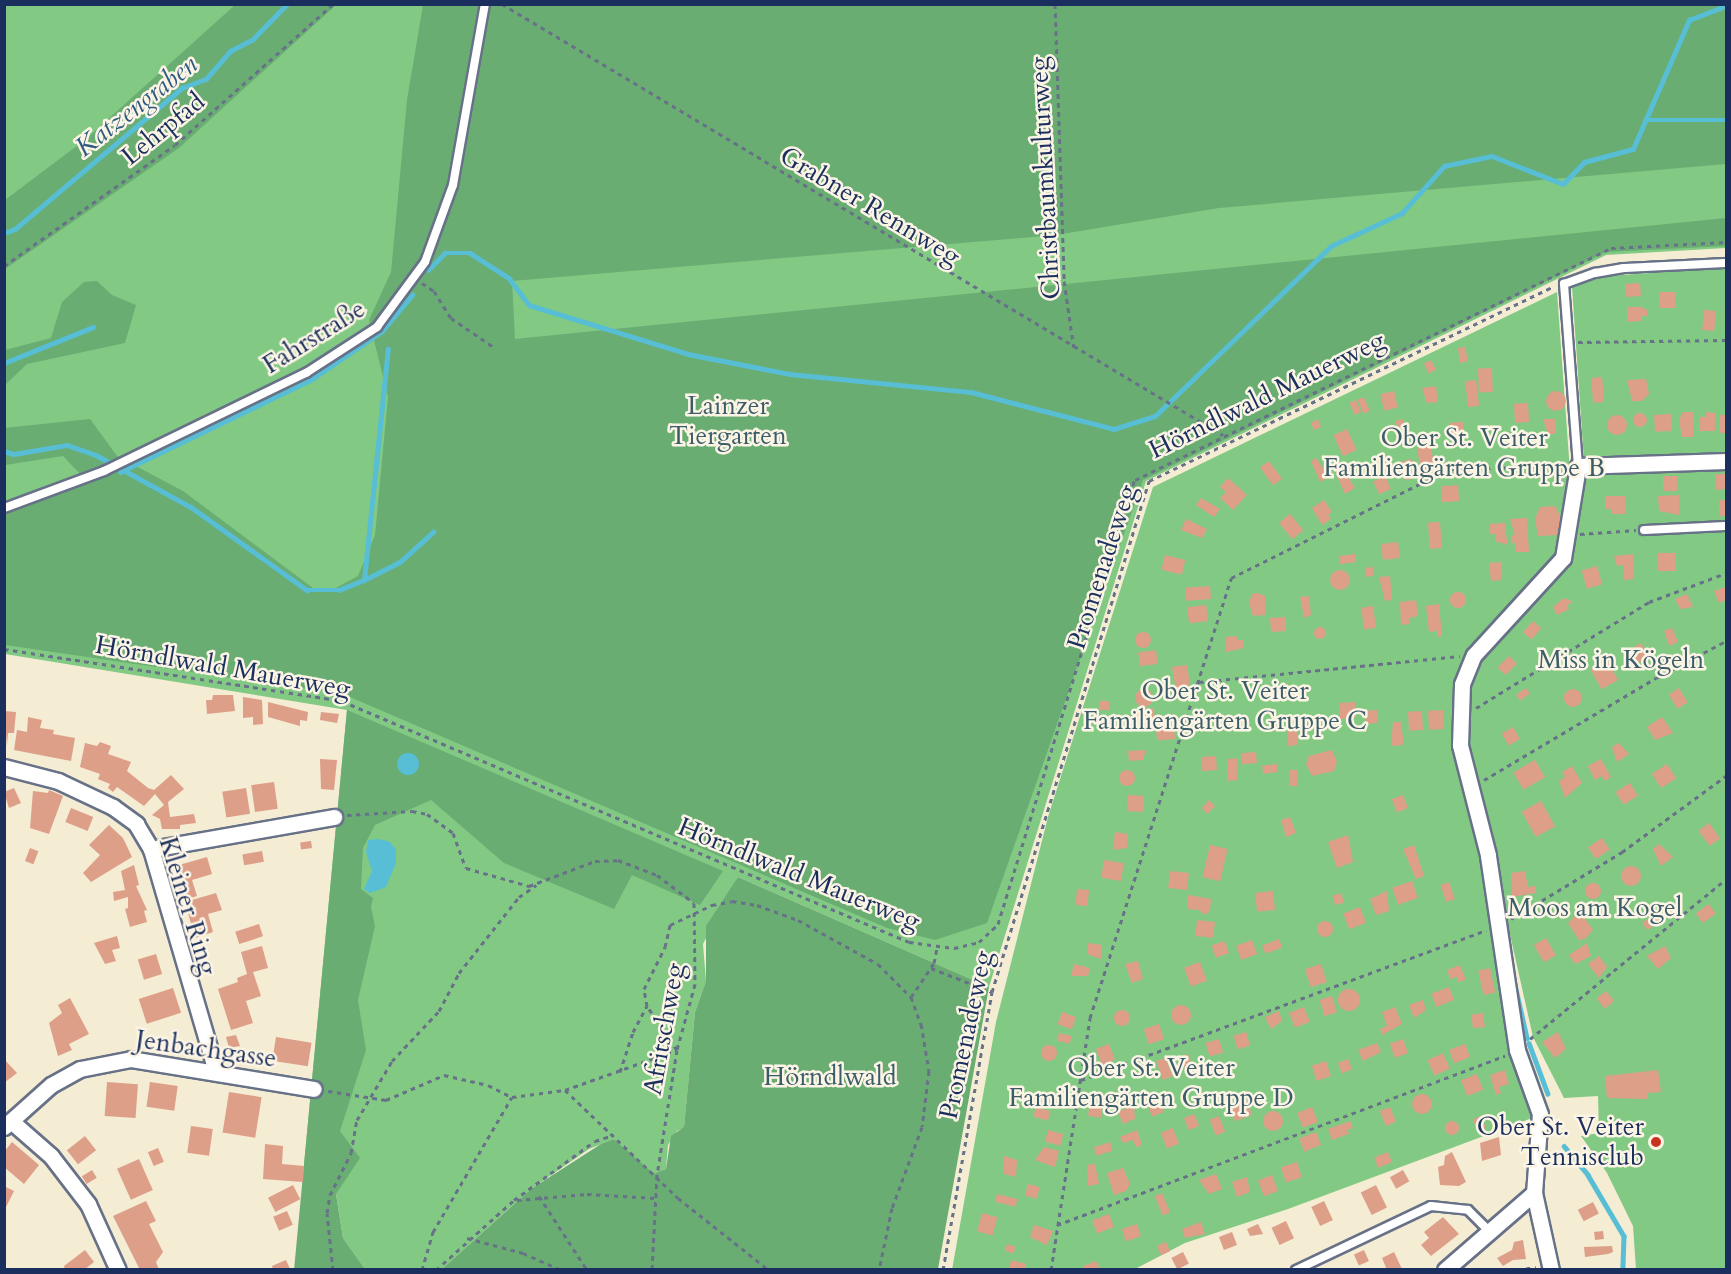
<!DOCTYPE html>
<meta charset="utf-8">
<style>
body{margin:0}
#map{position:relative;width:1731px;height:1274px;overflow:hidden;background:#f4ecd3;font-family:Cardo,serif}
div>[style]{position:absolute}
.green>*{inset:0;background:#82c984}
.forest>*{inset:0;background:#69ad72}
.water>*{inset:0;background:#58bed6}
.round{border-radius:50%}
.stream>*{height:4.5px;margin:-2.25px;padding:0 2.25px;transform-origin:2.25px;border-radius:2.25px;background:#58bed6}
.building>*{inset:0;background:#de9f89;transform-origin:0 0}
.path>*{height:3px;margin-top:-1.5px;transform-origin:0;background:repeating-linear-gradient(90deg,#677187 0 4.5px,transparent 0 9px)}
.roads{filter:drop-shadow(2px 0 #677187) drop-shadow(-2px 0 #677187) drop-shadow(0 2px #677187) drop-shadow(0 -2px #677187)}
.service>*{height:8px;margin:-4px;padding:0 4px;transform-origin:4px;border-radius:4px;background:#fff}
.minor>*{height:15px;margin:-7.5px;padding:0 7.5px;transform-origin:7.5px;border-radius:7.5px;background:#fff}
.dots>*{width:16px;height:16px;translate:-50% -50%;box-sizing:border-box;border:3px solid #fcf5e5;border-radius:50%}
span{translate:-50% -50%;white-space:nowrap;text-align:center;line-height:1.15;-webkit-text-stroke:5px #fcf5e5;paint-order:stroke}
.street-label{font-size:26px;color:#1b2f5e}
.park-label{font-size:26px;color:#3a5d69}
.poi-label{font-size:26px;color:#1b2f5e}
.right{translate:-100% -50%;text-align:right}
.water-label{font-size:27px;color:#2d5a82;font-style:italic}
.frame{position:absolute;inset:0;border:6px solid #1b2f5e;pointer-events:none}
</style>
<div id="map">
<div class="green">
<div style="clip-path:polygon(5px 5px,1726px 5px,1726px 248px,1606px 255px,1146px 481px,989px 987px,738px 877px,703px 944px,706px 981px,695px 1012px,684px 1128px,677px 1131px,668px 1145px,666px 1169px,654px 1175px,614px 1139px,589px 1149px,531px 1189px,442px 1269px,365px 1269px,343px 1238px,336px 1194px,302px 1186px,347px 710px,5px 654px)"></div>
<div style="clip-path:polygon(1726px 268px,1726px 1269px,1636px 1269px,1633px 1226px,1607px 1173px,1581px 1136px,1599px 1133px,1598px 1096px,1564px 1098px,1533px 1037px,1467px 742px,1466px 706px,1474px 675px,1487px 650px,1569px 562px,1577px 530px,1584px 461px,1572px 287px,1605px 276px)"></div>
<div style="clip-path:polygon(1557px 292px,1570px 472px,1556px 558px,1465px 655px,1453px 687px,1452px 749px,1481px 862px,1509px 1046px,1532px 1118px,1288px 1209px,1185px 1243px,1135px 1269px,952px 1270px,996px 1022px,1048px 817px,1153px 487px)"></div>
</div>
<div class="forest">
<div style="clip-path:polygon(235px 5px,336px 5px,179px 148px,5px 269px,5px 200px,86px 139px)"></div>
<div style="clip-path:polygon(423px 5px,1726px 5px,1726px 164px,1219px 208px,1056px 235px,512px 281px,515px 339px,1726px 218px,1726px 246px,1606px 252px,1143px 480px,987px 923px,935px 940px,887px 928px,343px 694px,5px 645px,5px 503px,81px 475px,63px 456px,5px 465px,4px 428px,90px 419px,117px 456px,183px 491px,317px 591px,334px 589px,358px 576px,375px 535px,388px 397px,369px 320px,391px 272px,407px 100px)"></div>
<div style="clip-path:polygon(97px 281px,112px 295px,136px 305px,125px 343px,27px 364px,5px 385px,5px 350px,51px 338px,62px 302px,84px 282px)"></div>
<div style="clip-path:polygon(347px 710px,723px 871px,700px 905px,632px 875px,614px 909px,504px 863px,431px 800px,375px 825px,363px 848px,361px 889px,373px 898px,371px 907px,375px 926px,358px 1000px,366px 1050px,340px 1131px,360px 1158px,336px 1194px,343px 1238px,365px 1269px,294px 1270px)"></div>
<div style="clip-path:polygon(738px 877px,989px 987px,938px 1269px,442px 1269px,531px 1189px,601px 1144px,614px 1139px,654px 1174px,666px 1169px,671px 1136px,684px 1127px,695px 1012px,706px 981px,706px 926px)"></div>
</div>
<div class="water">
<div class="round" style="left:397px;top:753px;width:22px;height:22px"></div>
<div style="clip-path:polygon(379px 839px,390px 842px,396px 850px,396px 863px,386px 887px,370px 893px,364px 889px,372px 871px,366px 852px,368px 840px)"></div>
</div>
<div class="stream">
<div style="left:1645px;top:120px;width:81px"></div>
<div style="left:4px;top:233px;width:12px;rotate:-20deg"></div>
<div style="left:15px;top:229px;width:219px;rotate:-40.2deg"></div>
<div style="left:182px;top:88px;width:26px;rotate:-21deg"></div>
<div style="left:206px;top:79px;width:37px;rotate:-49deg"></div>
<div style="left:230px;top:51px;width:25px;rotate:-27deg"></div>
<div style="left:252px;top:40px;width:50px;rotate:-45.8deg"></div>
<div style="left:428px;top:270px;width:24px;rotate:-45deg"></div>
<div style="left:445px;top:253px;width:25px"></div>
<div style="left:470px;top:253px;width:46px;rotate:32.7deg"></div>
<div style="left:509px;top:278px;width:34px;rotate:53deg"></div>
<div style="left:529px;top:305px;width:166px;rotate:17.1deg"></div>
<div style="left:688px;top:354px;width:104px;rotate:11.1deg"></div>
<div style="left:790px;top:374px;width:182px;rotate:5.7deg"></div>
<div style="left:971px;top:392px;width:148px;rotate:14.5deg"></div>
<div style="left:1114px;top:429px;width:43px;rotate:-17.6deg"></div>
<div style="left:1155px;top:416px;width:245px;rotate:-44deg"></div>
<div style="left:1331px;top:246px;width:78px;rotate:-24.9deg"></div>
<div style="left:1402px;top:213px;width:63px;rotate:-48.2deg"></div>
<div style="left:1444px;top:166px;width:49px;rotate:-11.8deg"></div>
<div style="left:1492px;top:156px;width:76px;rotate:21.5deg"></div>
<div style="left:1563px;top:184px;width:30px;rotate:-46deg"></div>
<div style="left:1584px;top:162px;width:51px;rotate:-14.9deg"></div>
<div style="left:1633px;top:149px;width:141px;rotate:-66.5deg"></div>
<div style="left:1689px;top:20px;width:40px;rotate:-21deg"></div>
<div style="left:4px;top:363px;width:96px;rotate:-22deg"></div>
<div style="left:4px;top:451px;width:10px;rotate:17deg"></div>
<div style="left:14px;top:454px;width:54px;rotate:-9.6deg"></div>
<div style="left:67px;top:445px;width:31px;rotate:19deg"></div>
<div style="left:96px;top:455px;width:108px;rotate:28.7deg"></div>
<div style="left:191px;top:507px;width:143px;rotate:35.6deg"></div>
<div style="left:307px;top:590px;width:32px"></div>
<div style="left:339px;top:590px;width:27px;rotate:-22deg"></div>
<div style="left:364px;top:580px;width:40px;rotate:-26.6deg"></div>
<div style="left:400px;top:562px;width:45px;rotate:-42.3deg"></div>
<div style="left:120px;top:472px;width:213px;rotate:-25.8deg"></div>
<div style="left:312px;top:379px;width:85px;rotate:-34.4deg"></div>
<div style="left:382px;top:331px;width:47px;rotate:-50.2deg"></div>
<div style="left:364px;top:580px;width:232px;rotate:-84.1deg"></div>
<div style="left:1511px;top:967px;width:73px;rotate:77.3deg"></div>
<div style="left:1529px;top:1043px;width:54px;rotate:69.6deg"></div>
<div style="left:1564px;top:1146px;width:38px;rotate:50deg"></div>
<div style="left:1588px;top:1175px;width:71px;rotate:59.5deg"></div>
<div style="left:1624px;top:1236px;width:34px;rotate:92deg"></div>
</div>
<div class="building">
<div style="left:1640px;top:283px;width:13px;height:15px;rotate:86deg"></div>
<div style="left:1675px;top:292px;width:16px;height:16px;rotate:90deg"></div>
<div style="clip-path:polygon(1627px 307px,1641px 307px,1647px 310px,1647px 316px,1641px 316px,1641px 321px,1627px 322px)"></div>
<div style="left:1704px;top:310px;width:12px;height:20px;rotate:5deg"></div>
<div style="clip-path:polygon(1465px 347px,1468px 361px,1460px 363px,1458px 348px)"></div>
<div style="left:1431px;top:360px;width:11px;height:8px;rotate:63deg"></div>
<div style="left:1492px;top:368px;width:24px;height:14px;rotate:88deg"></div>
<div style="left:1602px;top:377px;width:25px;height:11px;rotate:85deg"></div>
<div style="clip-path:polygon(1646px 379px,1649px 394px,1642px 401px,1632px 401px,1627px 380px)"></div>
<div style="left:1476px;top:380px;width:26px;height:11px;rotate:83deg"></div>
<div style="clip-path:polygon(1436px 386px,1438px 402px,1427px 403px,1422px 388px)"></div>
<div style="left:1394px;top:391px;width:17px;height:14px;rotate:77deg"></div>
<div class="round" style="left:1546px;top:391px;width:20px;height:20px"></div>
<div style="left:1364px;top:397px;width:15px;height:7px;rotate:67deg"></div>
<div style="left:1356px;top:400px;width:13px;height:7px;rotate:67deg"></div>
<div style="left:1528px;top:403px;width:19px;height:14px;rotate:87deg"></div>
<div style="clip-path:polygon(1683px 412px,1694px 412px,1693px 437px,1682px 437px,1679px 420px)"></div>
<div style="clip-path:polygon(1706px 412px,1715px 413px,1715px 431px,1699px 431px,1700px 417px,1706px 417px)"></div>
<div class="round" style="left:1633px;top:413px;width:14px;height:14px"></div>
<div style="left:1671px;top:414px;width:17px;height:17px;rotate:87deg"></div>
<div style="left:1726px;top:415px;width:18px;height:6px;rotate:90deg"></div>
<div class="round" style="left:1607px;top:415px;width:20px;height:20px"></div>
<div style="clip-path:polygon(1318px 419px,1321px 427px,1314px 430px,1311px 423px)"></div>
<div style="clip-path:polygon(1403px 419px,1405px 426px,1398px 428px,1395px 421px)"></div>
<div style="clip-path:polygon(1543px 419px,1556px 419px,1556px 434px,1548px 434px)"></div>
<div style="left:1463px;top:422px;width:17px;height:13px;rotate:87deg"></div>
<div style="left:1347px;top:429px;width:23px;height:15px;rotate:65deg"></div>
<div style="left:1431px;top:446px;width:24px;height:14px;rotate:81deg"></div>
<div style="clip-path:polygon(1316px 458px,1329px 477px,1320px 482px,1311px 461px)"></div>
<div style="left:1412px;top:459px;width:19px;height:12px;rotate:74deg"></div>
<div style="left:1269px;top:461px;width:22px;height:11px;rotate:54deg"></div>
<div style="clip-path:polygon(1340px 464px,1355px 488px,1345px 494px,1333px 467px)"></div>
<div style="clip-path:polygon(1715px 474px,1726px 474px,1726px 489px,1716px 490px)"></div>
<div style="left:1385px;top:476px;width:14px;height:13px;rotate:65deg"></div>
<div style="left:1663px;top:476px;width:14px;height:15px"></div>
<div style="clip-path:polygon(1228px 478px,1247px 495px,1233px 510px,1220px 498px,1226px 492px,1220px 487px)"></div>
<div style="left:1458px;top:485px;width:16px;height:17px;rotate:86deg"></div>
<div style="clip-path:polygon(1679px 495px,1679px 515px,1659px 511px,1658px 496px)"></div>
<div style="clip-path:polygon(1605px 496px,1625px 496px,1626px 514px,1611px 514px,1611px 509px,1605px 509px)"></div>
<div style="clip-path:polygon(1201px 498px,1220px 509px,1214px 517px,1196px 505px)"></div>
<div style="clip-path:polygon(1324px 500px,1332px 512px,1328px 515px,1331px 519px,1322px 525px,1312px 508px)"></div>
<div style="left:1719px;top:500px;width:7px;height:16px"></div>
<div style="clip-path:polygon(1555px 506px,1561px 517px,1560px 535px,1538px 536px,1535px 519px,1540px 507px)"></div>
<div style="left:1290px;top:514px;width:21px;height:14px;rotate:51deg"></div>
<div style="clip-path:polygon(1527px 518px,1529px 552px,1516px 552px,1516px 543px,1511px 543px,1511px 535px,1515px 535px,1510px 519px)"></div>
<div style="clip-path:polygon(1186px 519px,1207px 529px,1202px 538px,1181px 530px)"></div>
<div style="left:1440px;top:522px;width:26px;height:12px;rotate:86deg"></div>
<div style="clip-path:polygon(1505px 523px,1506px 535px,1508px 545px,1495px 541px,1495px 534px,1490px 534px,1490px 524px)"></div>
<div style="left:1398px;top:542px;width:16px;height:17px;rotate:83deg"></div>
<div style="left:1658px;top:553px;width:18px;height:18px"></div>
<div style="left:1355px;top:554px;width:8px;height:16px;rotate:83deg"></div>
<div style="clip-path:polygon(1633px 554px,1634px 579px,1624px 580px,1624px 565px,1617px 566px,1614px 556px)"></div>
<div style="left:1165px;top:555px;width:21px;height:15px;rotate:14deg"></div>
<div style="clip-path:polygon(1502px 562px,1502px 580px,1491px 581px,1489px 563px)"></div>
<div style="left:1597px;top:566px;width:19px;height:16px;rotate:74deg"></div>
<div style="left:1373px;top:567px;width:9px;height:8px;rotate:84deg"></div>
<div class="round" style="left:1330px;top:570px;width:20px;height:20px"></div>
<div style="clip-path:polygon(1390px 576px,1392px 600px,1385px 601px,1379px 577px)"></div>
<div style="left:1210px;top:586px;width:13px;height:25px;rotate:86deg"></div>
<div style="clip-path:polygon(1726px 587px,1726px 600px,1719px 603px,1714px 591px)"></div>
<div class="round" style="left:1450px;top:592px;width:16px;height:16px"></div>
<div style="clip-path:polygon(1258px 593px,1265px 596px,1265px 615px,1253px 616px,1249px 603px,1252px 594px)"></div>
<div style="clip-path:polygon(1687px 594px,1693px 607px,1680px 609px,1675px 599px)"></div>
<div style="clip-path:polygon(1309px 596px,1311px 615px,1304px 618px,1300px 597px)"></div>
<div style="clip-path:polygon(1564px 598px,1573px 602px,1567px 605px,1569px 609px,1557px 615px,1553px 607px)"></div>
<div style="clip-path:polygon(1416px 600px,1418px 616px,1409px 618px,1410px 624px,1401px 625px,1400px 602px)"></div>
<div style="clip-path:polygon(1439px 604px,1442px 636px,1437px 637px,1437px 631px,1429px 632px,1426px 606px)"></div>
<div style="left:1206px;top:605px;width:16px;height:19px;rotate:83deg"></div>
<div style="left:1373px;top:606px;width:22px;height:12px;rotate:82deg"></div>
<div style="left:1285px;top:617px;width:14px;height:15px;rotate:86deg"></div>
<div style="left:1533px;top:621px;width:11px;height:15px;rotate:41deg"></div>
<div class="round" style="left:1314px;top:627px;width:12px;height:12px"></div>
<div style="clip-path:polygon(1672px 628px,1678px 642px,1669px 646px,1664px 631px)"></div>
<div class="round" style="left:1135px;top:632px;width:16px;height:16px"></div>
<div style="clip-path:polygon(1237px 636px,1237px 640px,1243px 640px,1244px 648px,1226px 652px,1226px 637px)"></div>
<div style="clip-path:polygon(1641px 643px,1650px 658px,1637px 663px,1629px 650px)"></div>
<div style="left:1156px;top:650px;width:14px;height:18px;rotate:82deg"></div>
<div style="left:1509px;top:656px;width:11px;height:16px;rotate:45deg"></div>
<div style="left:1607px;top:660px;width:23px;height:19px;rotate:61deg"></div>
<div style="clip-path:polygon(1187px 665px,1190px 685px,1176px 690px,1172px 667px)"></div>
<div style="left:1526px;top:688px;width:7px;height:12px;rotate:56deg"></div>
<div style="left:1679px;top:688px;width:17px;height:12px;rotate:59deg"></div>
<div class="round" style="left:1564px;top:689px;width:18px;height:18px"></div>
<div class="round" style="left:1135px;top:689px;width:18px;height:18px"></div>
<div style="clip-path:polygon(213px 695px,233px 695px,235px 711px,207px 714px,206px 700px,212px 700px)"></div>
<div style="clip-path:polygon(243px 697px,262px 700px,263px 724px,253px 725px,253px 717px,243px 718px)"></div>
<div style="left:1099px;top:701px;width:10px;height:9px"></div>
<div style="clip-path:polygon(268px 702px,308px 712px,307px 721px,300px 720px,300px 726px,268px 717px)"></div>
<div style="left:1355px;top:702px;width:16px;height:16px;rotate:86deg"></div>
<div style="clip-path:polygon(1154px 708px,1155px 723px,1143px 724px,1142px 719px,1135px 720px,1134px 710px)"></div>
<div style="left:1377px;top:710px;width:13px;height:12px;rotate:86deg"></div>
<div style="left:1443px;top:710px;width:19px;height:15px;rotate:87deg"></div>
<div style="clip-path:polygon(4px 711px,16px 712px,14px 733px,8px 733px,7px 746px)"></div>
<div style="left:1422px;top:711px;width:19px;height:14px;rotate:87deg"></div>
<div style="clip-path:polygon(321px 712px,339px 714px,337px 723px,320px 720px)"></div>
<div style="clip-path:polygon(28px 717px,42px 720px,40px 728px,54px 730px,53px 734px,75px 738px,71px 761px,14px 750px,17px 730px,27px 732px)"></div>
<div style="clip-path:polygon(1662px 717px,1673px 733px,1655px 740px,1647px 727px)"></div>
<div style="clip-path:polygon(1393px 722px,1401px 722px,1404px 745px,1391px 746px)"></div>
<div style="clip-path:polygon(1297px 724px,1298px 745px,1288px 746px,1287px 729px)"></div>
<div style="left:1174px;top:727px;width:12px;height:18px;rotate:85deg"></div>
<div style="left:1513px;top:727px;width:14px;height:13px;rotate:60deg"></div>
<div style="clip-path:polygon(100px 742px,111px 746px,108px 754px,131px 762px,127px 771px,148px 788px,154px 790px,171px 775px,184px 789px,168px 802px,170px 817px,194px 814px,196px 823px,180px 825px,180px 829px,162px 829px,160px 819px,152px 815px,164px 805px,155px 794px,144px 806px,117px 787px,113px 792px,108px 788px,110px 784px,98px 779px,100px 774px,80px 767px,85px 743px,97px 746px)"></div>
<div style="clip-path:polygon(1619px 743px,1629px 754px,1617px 762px,1612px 747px)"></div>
<div style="clip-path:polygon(1146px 750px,1143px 760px,1129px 761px,1128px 751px)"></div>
<div style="clip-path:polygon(1332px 750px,1337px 762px,1334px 771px,1312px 776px,1306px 764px,1309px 756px)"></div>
<div style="left:1256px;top:752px;width:11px;height:15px;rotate:85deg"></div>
<div style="left:1216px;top:756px;width:14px;height:15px;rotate:86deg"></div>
<div style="clip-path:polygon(1237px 758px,1237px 780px,1227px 781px,1228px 759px)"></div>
<div style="clip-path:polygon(320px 759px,337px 760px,334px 790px,321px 789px)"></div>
<div style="clip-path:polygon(1601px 759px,1611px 777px,1605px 781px,1602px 776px,1595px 780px,1588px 766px)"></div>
<div style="left:1535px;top:760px;width:20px;height:25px;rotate:60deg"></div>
<div style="left:1277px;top:764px;width:8px;height:15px;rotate:83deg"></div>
<div style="left:1667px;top:764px;width:17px;height:18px;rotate:57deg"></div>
<div style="clip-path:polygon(1572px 766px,1582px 783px,1565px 798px,1559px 781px,1565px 777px,1562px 772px)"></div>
<div class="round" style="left:1119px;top:770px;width:16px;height:16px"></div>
<div style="left:1290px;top:770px;width:7px;height:16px"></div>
<div style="left:274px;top:782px;width:27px;height:23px;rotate:82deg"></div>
<div style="left:1630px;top:783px;width:15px;height:17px;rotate:58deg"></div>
<div style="clip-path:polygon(14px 788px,21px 803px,9px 808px,4px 792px)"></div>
<div style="left:246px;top:788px;width:26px;height:24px;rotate:81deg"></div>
<div style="clip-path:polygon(49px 790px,63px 796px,49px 834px,30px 828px,33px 791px,48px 793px)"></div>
<div style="left:1128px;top:795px;width:16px;height:16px;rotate:4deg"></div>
<div style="left:1403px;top:795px;width:14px;height:12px;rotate:69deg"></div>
<div style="clip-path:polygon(1209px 800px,1215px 806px,1207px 814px,1202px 808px)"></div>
<div style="left:1541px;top:801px;width:29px;height:22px;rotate:61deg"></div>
<div style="left:71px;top:808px;width:24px;height:15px;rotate:22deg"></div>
<div style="clip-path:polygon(1290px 817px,1296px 833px,1286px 837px,1281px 820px)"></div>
<div style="left:1709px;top:823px;width:19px;height:13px;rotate:54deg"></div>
<div style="clip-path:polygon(109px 825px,123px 838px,132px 857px,91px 882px,83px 873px,100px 855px,89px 845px)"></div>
<div style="clip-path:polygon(1115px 832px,1128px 834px,1127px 848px,1113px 850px)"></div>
<div style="clip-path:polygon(1348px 835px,1353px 862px,1337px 868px,1328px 842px)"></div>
<div style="left:1602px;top:838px;width:14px;height:17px;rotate:56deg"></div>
<div style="left:311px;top:841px;width:7px;height:11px;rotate:82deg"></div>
<div style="clip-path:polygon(1659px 844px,1673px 857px,1661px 866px,1653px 849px)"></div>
<div style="left:1210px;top:845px;width:18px;height:33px;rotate:13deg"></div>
<div style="clip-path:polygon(1414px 845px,1424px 876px,1416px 879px,1403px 849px)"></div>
<div style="left:30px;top:848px;width:9px;height:14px;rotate:21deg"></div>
<div style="left:262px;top:851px;width:11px;height:20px;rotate:80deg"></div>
<div style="clip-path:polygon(207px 857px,212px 874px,192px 880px,197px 896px,182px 901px,172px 867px)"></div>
<div style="left:1104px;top:860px;width:20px;height:18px;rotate:9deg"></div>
<div style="clip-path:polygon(134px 865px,139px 885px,136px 886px,147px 910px,144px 911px,147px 922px,130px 927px,125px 909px,128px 908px,128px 897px,114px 901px,113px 892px,125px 890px,121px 871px)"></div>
<div class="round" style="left:1621px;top:866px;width:20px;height:20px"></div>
<div style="left:1170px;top:871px;width:19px;height:17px;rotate:6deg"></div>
<div style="clip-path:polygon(1525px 871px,1528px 887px,1535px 886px,1536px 893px,1512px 897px,1511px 873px)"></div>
<div style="left:1412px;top:881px;width:18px;height:21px;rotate:71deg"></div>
<div style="left:1449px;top:882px;width:18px;height:9px;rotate:71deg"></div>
<div class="round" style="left:1585px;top:883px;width:16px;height:16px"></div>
<div style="left:1077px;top:889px;width:12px;height:16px;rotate:5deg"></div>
<div style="left:1273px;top:891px;width:19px;height:18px;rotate:84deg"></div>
<div style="clip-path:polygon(1387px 891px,1389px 911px,1376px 915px,1370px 899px)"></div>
<div style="clip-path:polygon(216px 893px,222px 910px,208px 914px,213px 932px,195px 938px,185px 902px)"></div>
<div style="left:1341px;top:893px;width:10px;height:9px;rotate:73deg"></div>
<div style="clip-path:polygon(1188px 895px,1211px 899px,1210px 911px,1205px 915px,1199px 910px,1187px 909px)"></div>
<div style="left:1709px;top:904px;width:12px;height:16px;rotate:55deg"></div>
<div style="left:1360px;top:907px;width:17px;height:18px;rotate:69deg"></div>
<div style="clip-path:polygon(1580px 911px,1593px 930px,1585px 939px,1579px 940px,1568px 923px)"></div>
<div style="left:1656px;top:914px;width:9px;height:16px;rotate:58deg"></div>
<div style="left:1197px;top:920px;width:18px;height:16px;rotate:6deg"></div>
<div class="round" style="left:1317px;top:921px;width:16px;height:16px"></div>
<div style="left:259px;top:924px;width:13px;height:25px;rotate:72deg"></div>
<div style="clip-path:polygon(117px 936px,120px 948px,112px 950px,116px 961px,105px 964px,94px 943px)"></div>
<div style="left:1546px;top:938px;width:20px;height:14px;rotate:60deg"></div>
<div style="left:1279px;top:939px;width:9px;height:18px;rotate:69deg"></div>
<div style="left:1252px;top:940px;width:15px;height:17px;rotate:70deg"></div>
<div style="left:1225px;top:941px;width:13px;height:14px;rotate:72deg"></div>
<div style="clip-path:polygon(1088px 943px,1102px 945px,1101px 959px,1087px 954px)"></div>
<div style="clip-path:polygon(1587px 943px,1591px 956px,1575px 964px,1569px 955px)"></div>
<div style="clip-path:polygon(262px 946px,268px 968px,253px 972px,261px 996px,246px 1001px,253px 1023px,231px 1030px,218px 989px,238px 982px,237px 978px,247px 974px,241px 952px)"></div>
<div style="clip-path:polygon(1665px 946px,1671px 958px,1658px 969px,1647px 956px)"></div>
<div style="left:156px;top:954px;width:21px;height:19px;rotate:73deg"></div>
<div style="clip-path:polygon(1599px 956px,1607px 967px,1599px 978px,1588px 964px)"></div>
<div style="clip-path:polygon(1138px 961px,1143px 979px,1132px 983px,1125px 964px)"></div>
<div style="left:1200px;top:962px;width:20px;height:17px;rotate:70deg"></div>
<div style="clip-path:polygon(1074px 964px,1090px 968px,1088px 976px,1071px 976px)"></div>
<div style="left:1321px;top:964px;width:19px;height:17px;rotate:72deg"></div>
<div style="clip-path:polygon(1460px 965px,1466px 980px,1458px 982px,1457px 977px,1450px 979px,1447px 970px)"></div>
<div style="left:1490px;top:968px;width:25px;height:12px;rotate:78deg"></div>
<div style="left:1449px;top:987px;width:14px;height:19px;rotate:69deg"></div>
<div style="left:173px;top:988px;width:26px;height:36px;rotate:72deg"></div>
<div class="round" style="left:1338px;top:989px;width:22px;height:22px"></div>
<div style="left:1606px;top:991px;width:13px;height:12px;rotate:51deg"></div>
<div style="left:1332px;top:996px;width:17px;height:13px;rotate:73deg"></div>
<div style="clip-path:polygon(70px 998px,89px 1034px,69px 1044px,72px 1050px,58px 1056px,49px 1023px,62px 1013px,58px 1005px)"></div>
<div style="clip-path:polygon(1423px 1000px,1426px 1010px,1414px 1018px,1409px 1005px)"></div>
<div class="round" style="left:1171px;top:1005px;width:20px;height:20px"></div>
<div style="left:1304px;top:1007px;width:16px;height:16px;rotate:68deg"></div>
<div style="clip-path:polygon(1395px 1007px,1402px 1024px,1382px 1035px,1380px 1029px,1387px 1026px,1382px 1012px)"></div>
<div class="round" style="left:1114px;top:1010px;width:16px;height:16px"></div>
<div style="clip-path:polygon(1279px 1011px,1282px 1021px,1271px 1029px,1265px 1017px)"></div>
<div style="left:1062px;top:1012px;width:15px;height:13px;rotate:20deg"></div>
<div style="left:1483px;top:1013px;width:14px;height:12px;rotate:82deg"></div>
<div style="left:1159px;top:1024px;width:16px;height:16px;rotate:72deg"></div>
<div style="left:1246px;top:1032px;width:14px;height:13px;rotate:73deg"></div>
<div style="clip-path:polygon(1558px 1032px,1566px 1049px,1555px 1058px,1542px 1042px)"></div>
<div style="left:1059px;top:1033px;width:13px;height:8px;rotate:13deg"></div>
<div style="clip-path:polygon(236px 1035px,240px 1046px,229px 1048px,226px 1037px)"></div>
<div style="left:276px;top:1037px;width:36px;height:24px;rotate:9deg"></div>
<div style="left:1219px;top:1039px;width:14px;height:14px;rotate:73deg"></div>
<div style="left:1403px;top:1039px;width:15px;height:14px;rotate:70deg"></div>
<div style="clip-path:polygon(1377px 1043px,1381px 1052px,1363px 1061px,1358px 1050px)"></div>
<div style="left:1109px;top:1044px;width:17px;height:14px;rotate:69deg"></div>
<div style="left:1465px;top:1044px;width:14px;height:17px;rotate:69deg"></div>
<div class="round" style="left:1041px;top:1045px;width:16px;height:16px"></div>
<div style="left:1443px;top:1053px;width:17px;height:17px;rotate:66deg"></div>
<div style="left:1188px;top:1054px;width:12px;height:9px;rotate:70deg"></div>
<div style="clip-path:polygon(1165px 1058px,1173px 1076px,1163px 1080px,1156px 1061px)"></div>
<div style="clip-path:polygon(4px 1059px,17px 1073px,4px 1083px)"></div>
<div style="left:1348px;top:1059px;width:11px;height:11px;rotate:68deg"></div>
<div style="left:1326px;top:1061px;width:16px;height:15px;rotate:72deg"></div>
<div style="clip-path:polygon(1505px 1070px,1509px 1084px,1499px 1087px,1501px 1093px,1496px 1095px,1490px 1075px)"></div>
<div style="clip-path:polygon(1658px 1070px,1661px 1092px,1648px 1093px,1648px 1099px,1607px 1098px,1605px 1076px)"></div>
<div style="left:1477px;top:1074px;width:17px;height:17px;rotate:69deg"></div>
<div style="left:107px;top:1082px;width:31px;height:34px;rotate:4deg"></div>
<div style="left:150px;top:1082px;width:28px;height:25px;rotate:8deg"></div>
<div style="clip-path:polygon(1050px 1091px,1058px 1094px,1055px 1106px,1046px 1104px)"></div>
<div style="left:229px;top:1092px;width:33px;height:41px;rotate:9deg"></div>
<div class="round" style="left:1412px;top:1094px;width:20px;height:20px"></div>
<div style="left:1159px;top:1098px;width:15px;height:13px;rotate:70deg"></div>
<div style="left:1246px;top:1099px;width:17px;height:18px;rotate:69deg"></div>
<div style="left:1090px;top:1103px;width:13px;height:13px;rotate:9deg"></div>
<div style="clip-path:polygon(1134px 1105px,1135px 1119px,1123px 1124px,1118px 1112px)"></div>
<div style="left:1036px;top:1107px;width:15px;height:10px;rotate:16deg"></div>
<div style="left:1312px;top:1107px;width:16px;height:16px;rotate:68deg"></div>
<div style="left:1390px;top:1107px;width:16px;height:11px;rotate:68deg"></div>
<div class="round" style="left:1263px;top:1111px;width:20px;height:20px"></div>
<div style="left:1194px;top:1114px;width:13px;height:11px;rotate:67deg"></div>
<div style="left:1219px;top:1116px;width:17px;height:10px;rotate:69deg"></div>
<div style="left:1481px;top:1116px;width:13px;height:9px;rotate:67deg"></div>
<div class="round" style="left:1445px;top:1121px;width:14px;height:14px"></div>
<div style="clip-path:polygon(1350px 1121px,1353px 1128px,1347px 1130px,1349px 1134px,1332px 1140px,1328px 1129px)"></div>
<div style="left:191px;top:1126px;width:22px;height:27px;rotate:8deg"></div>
<div style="left:1173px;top:1128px;width:17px;height:13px;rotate:69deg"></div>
<div style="left:1048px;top:1130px;width:16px;height:12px;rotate:15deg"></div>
<div style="clip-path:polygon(1137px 1130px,1142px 1145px,1136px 1147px,1133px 1140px,1123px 1143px,1120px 1137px)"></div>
<div style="left:1316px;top:1132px;width:14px;height:18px;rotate:69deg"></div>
<div style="left:85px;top:1136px;width:18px;height:23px;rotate:52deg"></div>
<div style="clip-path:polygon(1499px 1137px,1501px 1155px,1482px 1161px,1480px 1143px)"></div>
<div style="clip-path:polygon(12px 1142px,39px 1165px,24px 1184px,4px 1167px,4px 1152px)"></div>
<div style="left:1110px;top:1142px;width:9px;height:17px;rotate:72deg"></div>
<div style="clip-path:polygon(265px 1144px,283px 1146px,282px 1164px,304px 1166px,303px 1182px,263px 1179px)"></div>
<div style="clip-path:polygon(1044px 1147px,1059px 1151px,1055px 1167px,1035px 1160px)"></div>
<div style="left:158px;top:1148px;width:15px;height:11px;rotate:67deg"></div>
<div style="left:1388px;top:1152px;width:11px;height:15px;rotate:68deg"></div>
<div style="clip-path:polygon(1452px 1152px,1466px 1182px,1459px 1186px,1440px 1185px,1438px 1167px,1444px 1165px,1445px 1156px)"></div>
<div style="clip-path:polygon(1004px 1156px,1017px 1160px,1016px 1177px,1004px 1174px)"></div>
<div style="left:139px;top:1159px;width:34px;height:24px;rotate:66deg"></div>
<div style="left:1297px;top:1162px;width:16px;height:17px;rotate:72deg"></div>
<div style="clip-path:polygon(1095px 1164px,1099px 1184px,1088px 1186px,1087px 1165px)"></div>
<div style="clip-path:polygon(1123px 1168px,1130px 1184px,1126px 1191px,1114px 1195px,1107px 1173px)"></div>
<div style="left:92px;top:1170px;width:9px;height:12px;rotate:58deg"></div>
<div style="left:1403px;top:1170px;width:13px;height:15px;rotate:61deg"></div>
<div style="clip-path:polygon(1216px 1174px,1222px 1189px,1209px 1194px,1199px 1180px)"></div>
<div style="left:1272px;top:1175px;width:17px;height:15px;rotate:69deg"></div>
<div style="clip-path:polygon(1247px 1177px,1250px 1192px,1237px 1197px,1232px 1182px)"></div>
<div style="left:1028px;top:1184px;width:12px;height:12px;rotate:14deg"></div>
<div style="left:293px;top:1185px;width:16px;height:28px;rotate:63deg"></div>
<div style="left:1376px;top:1185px;width:25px;height:17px;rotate:64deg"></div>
<div style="clip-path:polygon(4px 1186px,14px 1191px,4px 1211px)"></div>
<div style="left:1162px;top:1193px;width:21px;height:8px;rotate:67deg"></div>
<div style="left:997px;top:1194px;width:21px;height:8px;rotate:14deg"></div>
<div style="clip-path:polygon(146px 1201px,156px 1221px,149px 1224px,163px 1252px,156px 1262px,159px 1270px,140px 1270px,113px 1216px)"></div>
<div style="left:1324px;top:1201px;width:21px;height:14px;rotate:65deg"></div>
<div style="left:1593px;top:1202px;width:13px;height:17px;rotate:63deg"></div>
<div style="left:287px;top:1211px;width:15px;height:15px;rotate:67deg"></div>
<div style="left:982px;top:1213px;width:16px;height:19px;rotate:15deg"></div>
<div style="left:1109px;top:1214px;width:14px;height:18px;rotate:69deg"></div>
<div style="clip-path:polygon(1443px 1217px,1459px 1234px,1431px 1256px,1421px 1245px,1429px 1238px,1424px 1232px)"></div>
<div style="left:1286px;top:1221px;width:19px;height:16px;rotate:65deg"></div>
<div style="clip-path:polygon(1201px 1222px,1205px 1234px,1185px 1238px,1182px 1229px)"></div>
<div style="left:1137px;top:1224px;width:13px;height:16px;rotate:72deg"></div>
<div style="clip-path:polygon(1258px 1224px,1263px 1234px,1250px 1236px,1247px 1229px)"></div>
<div style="clip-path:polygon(1034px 1225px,1053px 1231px,1047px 1245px,1030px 1237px)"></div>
<div style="left:1603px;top:1231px;width:8px;height:9px;rotate:83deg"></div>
<div style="left:1232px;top:1232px;width:14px;height:14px;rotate:69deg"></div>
<div style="clip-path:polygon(1523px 1240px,1526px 1259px,1513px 1260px,1503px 1266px,1497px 1258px,1512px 1250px,1514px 1242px)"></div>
<div style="left:1166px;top:1242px;width:10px;height:10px;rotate:66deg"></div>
<div style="left:1007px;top:1244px;width:9px;height:7px;rotate:18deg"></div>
<div style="clip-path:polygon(1612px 1246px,1613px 1252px,1608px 1254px,1585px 1257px,1584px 1247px)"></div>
<div style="clip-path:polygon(85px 1250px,94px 1262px,84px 1270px,65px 1270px,64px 1266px)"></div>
<div style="left:1364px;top:1250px;width:12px;height:11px;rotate:66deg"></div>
<div style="left:1183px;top:1252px;width:13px;height:13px;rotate:63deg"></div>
<div style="clip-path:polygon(1394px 1252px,1402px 1269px,1387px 1270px,1382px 1258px)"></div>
<div style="clip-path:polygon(286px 1260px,290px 1269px,273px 1270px,272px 1266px)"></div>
<div style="clip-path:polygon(1011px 1260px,1026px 1264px,1025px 1270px,1009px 1270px)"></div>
<div style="clip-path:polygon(1097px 1261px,1100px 1270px,1084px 1270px,1083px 1266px)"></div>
</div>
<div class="path">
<div style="left:502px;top:4px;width:840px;rotate:30.87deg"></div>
<div style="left:1055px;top:4px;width:277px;rotate:88.1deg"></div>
<div style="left:1064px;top:281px;width:69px;rotate:81.6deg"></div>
<div style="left:4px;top:266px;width:209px;rotate:-35.3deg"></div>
<div style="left:175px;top:145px;width:212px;rotate:-41.7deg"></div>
<div style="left:422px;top:283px;width:14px;rotate:34deg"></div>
<div style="left:434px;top:291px;width:32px;rotate:58deg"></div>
<div style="left:451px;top:318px;width:53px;rotate:34.3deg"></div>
<div style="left:1578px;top:342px;width:148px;rotate:-0.8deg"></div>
<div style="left:1580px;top:534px;width:56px;rotate:-4.1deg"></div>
<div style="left:4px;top:649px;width:342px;rotate:8.7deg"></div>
<div style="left:342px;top:701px;width:616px;rotate:23.03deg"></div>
<div style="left:909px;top:942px;width:45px;rotate:7.6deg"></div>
<div style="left:954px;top:948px;width:26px;rotate:-13deg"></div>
<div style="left:979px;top:942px;width:26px;rotate:-43deg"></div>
<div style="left:998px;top:924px;width:465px;rotate:-72.9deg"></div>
<div style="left:1135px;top:480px;width:530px;rotate:-25.98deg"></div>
<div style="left:1611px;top:248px;width:115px;rotate:-3deg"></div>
<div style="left:1199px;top:682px;width:262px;rotate:-5.7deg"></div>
<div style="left:1476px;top:708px;width:203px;rotate:-31.5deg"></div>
<div style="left:1649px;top:602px;width:82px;rotate:-20.6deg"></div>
<div style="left:1484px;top:780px;width:200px;rotate:-30.7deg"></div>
<div style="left:1656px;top:678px;width:79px;rotate:-27.9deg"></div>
<div style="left:347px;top:815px;width:65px;rotate:-3.5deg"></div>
<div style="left:412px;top:811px;width:15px;rotate:11deg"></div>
<div style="left:427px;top:814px;width:32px;rotate:36deg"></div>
<div style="left:453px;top:833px;width:37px;rotate:70deg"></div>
<div style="left:466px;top:868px;width:66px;rotate:15.9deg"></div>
<div style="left:529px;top:886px;width:71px;rotate:-20.7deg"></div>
<div style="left:595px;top:861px;width:23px;rotate:-2deg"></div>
<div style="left:618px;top:860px;width:42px;rotate:21deg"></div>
<div style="left:657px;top:875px;width:46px;rotate:37.1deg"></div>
<div style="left:694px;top:903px;width:81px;rotate:89.3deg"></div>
<div style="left:695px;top:984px;width:68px;rotate:105.3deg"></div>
<div style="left:677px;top:1050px;width:127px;rotate:99.1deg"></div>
<div style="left:657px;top:1175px;width:95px;rotate:93deg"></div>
<div style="left:1511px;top:919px;width:130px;rotate:-31.1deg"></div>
<div style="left:1622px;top:852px;width:129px;rotate:-36.2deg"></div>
<div style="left:931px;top:968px;width:66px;rotate:21.5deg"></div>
<div style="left:911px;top:997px;width:41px;rotate:-55.9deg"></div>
<div style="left:934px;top:963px;width:15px;rotate:-79deg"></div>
<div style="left:1530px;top:1039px;width:253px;rotate:-39.2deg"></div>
<div style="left:620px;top:1072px;width:42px;rotate:-72deg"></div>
<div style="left:633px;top:1032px;width:30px;rotate:-62deg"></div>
<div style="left:647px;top:1006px;width:17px;rotate:-100deg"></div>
<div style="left:644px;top:989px;width:47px;rotate:-63.4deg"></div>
<div style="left:665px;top:947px;width:23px;rotate:-77deg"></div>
<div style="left:670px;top:925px;width:47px;rotate:-25.5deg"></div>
<div style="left:712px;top:905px;width:20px;rotate:-11deg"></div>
<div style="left:732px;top:901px;width:25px;rotate:9deg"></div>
<div style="left:757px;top:905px;width:44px;rotate:20.1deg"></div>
<div style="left:798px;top:920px;width:91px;rotate:28.8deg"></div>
<div style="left:878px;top:964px;width:47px;rotate:45deg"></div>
<div style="left:911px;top:997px;width:29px;rotate:70deg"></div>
<div style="left:921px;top:1024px;width:48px;rotate:80.3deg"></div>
<div style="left:929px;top:1071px;width:56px;rotate:97.1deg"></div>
<div style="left:922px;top:1127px;width:86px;rotate:110.3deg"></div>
<div style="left:892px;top:1208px;width:63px;rotate:101.8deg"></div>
<div style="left:1081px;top:1080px;width:432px;rotate:-20.3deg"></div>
<div style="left:565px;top:1090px;width:119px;rotate:-19.7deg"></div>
<div style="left:677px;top:1050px;width:53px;rotate:-124.3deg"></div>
<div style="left:328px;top:1091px;width:59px;rotate:8.8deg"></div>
<div style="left:386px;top:1100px;width:63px;rotate:-23.3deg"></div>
<div style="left:444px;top:1075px;width:45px;rotate:12.8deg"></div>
<div style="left:488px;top:1085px;width:27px;rotate:27deg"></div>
<div style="left:512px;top:1097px;width:53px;rotate:-7.5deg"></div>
<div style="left:565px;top:1090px;width:156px;rotate:43.7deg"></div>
<div style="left:678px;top:1198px;width:116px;rotate:38.4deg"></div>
<div style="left:539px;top:1196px;width:88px;rotate:57deg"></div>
<div style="left:517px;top:1200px;width:70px;rotate:-4.9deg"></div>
<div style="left:587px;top:1194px;width:69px;rotate:3.3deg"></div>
<div style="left:1057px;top:1225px;width:479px;rotate:-20.7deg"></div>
<div style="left:467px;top:1238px;width:58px;rotate:15deg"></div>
<div style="left:523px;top:1253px;width:42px;rotate:24.1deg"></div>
<div style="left:333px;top:1270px;width:57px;rotate:-96deg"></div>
<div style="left:327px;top:1213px;width:18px;rotate:-81deg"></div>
<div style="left:330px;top:1195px;width:47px;rotate:-63.4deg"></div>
<div style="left:351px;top:1153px;width:34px;rotate:-80deg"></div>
<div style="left:357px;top:1120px;width:69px;rotate:-59.3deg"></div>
<div style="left:392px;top:1061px;width:69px;rotate:-46.8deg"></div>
<div style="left:439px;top:1011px;width:43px;rotate:-62.2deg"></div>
<div style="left:459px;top:973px;width:97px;rotate:-51.7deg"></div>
<div style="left:519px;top:897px;width:21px;rotate:-35deg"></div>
<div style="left:422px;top:1270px;width:40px;rotate:-74deg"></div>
<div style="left:433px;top:1232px;width:156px;rotate:-59.7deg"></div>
<div style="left:436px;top:1270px;width:105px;rotate:-41.9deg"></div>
<div style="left:514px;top:1200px;width:100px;rotate:-36.1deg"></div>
<div style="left:595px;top:1141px;width:20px;rotate:-18deg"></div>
<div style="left:943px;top:1270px;width:282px;rotate:-80deg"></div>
<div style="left:992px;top:992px;width:535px;rotate:-72.92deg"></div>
<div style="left:1149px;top:481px;width:449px;rotate:-25.7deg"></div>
<div style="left:1051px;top:1270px;width:255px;rotate:-81.2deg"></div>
<div style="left:1090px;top:1018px;width:462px;rotate:-72.2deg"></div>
<div style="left:1231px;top:578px;width:245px;rotate:-26.5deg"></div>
<div style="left:1450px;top:469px;width:114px;rotate:-1.5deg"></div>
<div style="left:1517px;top:1270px;width:19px;rotate:-9deg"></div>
</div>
<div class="roads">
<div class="service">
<div style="left:1578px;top:466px;width:183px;rotate:-94.4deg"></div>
<div style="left:1564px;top:284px;width:33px;rotate:-20deg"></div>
<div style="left:1595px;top:273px;width:29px;rotate:-10deg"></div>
<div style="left:1624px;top:268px;width:102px;rotate:-2.8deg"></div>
<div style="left:4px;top:508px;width:107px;rotate:-20.3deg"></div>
<div style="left:104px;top:471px;width:225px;rotate:-25.9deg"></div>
<div style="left:306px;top:373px;width:85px;rotate:-32.9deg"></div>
<div style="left:377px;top:327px;width:81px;rotate:-53.6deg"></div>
<div style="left:425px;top:262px;width:82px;rotate:-70deg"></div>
<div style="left:453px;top:185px;width:184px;rotate:-80deg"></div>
<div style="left:1644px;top:530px;width:82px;rotate:-2.8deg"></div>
<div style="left:1296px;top:1270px;width:149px;rotate:-25.4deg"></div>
<div style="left:1431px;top:1206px;width:37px;rotate:6deg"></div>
<div style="left:1468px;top:1210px;width:31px;rotate:45deg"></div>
</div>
<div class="minor">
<div style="left:4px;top:767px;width:56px;rotate:14.5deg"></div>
<div style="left:58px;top:781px;width:61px;rotate:25.3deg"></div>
<div style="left:113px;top:807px;width:29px;rotate:36deg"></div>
<div style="left:136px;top:824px;width:29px;rotate:59deg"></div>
<div style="left:151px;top:849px;width:231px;rotate:73.7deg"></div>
<div style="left:151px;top:849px;width:186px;rotate:-9.9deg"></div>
<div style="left:11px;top:1121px;width:53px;rotate:41.2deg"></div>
<div style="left:51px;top:1156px;width:61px;rotate:52.4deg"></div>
<div style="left:88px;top:1204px;width:72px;rotate:65.6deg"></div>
<div style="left:4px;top:1127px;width:63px;rotate:-41.8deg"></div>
<div style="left:51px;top:1085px;width:33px;rotate:-29deg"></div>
<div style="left:80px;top:1069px;width:52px;rotate:-11.1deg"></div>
<div style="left:131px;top:1059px;width:185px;rotate:9.3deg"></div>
<div style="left:1445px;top:1270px;width:118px;rotate:-40.9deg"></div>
<div style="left:1551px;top:1270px;width:79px;rotate:-102.4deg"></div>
<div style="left:1534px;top:1193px;width:79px;rotate:-85.7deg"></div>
<div style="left:1540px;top:1114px;width:68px;rotate:-109.8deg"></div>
<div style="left:1517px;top:1050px;width:197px;rotate:-98.5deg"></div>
<div style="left:1488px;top:855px;width:114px;rotate:-104.3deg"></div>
<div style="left:1460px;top:745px;width:61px;rotate:-88.1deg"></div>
<div style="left:1462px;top:684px;width:31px;rotate:-68deg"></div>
<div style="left:1474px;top:655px;width:132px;rotate:-47.5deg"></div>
<div style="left:1563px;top:558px;width:93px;rotate:-80.7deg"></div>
<div style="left:1578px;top:466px;width:148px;rotate:-1.9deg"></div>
</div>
</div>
<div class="dots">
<div style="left:1656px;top:1142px;background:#c8321e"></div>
</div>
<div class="street-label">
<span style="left:163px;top:129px;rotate:-39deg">Lehrpfad</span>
<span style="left:1045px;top:178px;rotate:-93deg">Christbaumkulturweg</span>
<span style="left:870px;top:206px;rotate:31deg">Grabner Rennweg</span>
<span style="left:314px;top:337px;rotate:-32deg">Fahrstraße</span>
<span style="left:1267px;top:395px;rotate:-26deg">Hörndlwald Mauerweg</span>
<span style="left:1102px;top:567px;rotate:-72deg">Promenadeweg</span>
<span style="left:223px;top:667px;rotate:10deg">Hörndlwald Mauerweg</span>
<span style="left:799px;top:874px;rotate:22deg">Hörndlwald Mauerweg</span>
<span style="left:188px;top:906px;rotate:73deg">Kleiner Ring</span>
<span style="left:664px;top:1029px;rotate:-80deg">Afritschweg</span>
<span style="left:966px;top:1035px;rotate:-78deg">Promenadeweg</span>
<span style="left:206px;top:1049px;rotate:8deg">Jenbachgasse</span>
</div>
<div class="park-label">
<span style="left:728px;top:421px">Lainzer<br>Tiergarten</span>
<span style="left:1464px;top:453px">Ober St. Veiter<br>Familiengärten Gruppe B</span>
<span style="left:1621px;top:660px">Miss in Kögeln</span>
<span style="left:1225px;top:706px">Ober St. Veiter<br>Familiengärten Gruppe C</span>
<span style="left:1595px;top:908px">Moos am Kogel</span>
<span style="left:1151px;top:1083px">Ober St. Veiter<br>Familiengärten Gruppe D</span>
<span style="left:830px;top:1077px">Hörndlwald</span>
</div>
<div class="poi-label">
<span class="right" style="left:1644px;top:1142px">Ober St. Veiter<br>Tennisclub</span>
</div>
<div class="water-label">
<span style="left:136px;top:106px;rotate:-38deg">Katzengraben</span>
</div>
<div class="frame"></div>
</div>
